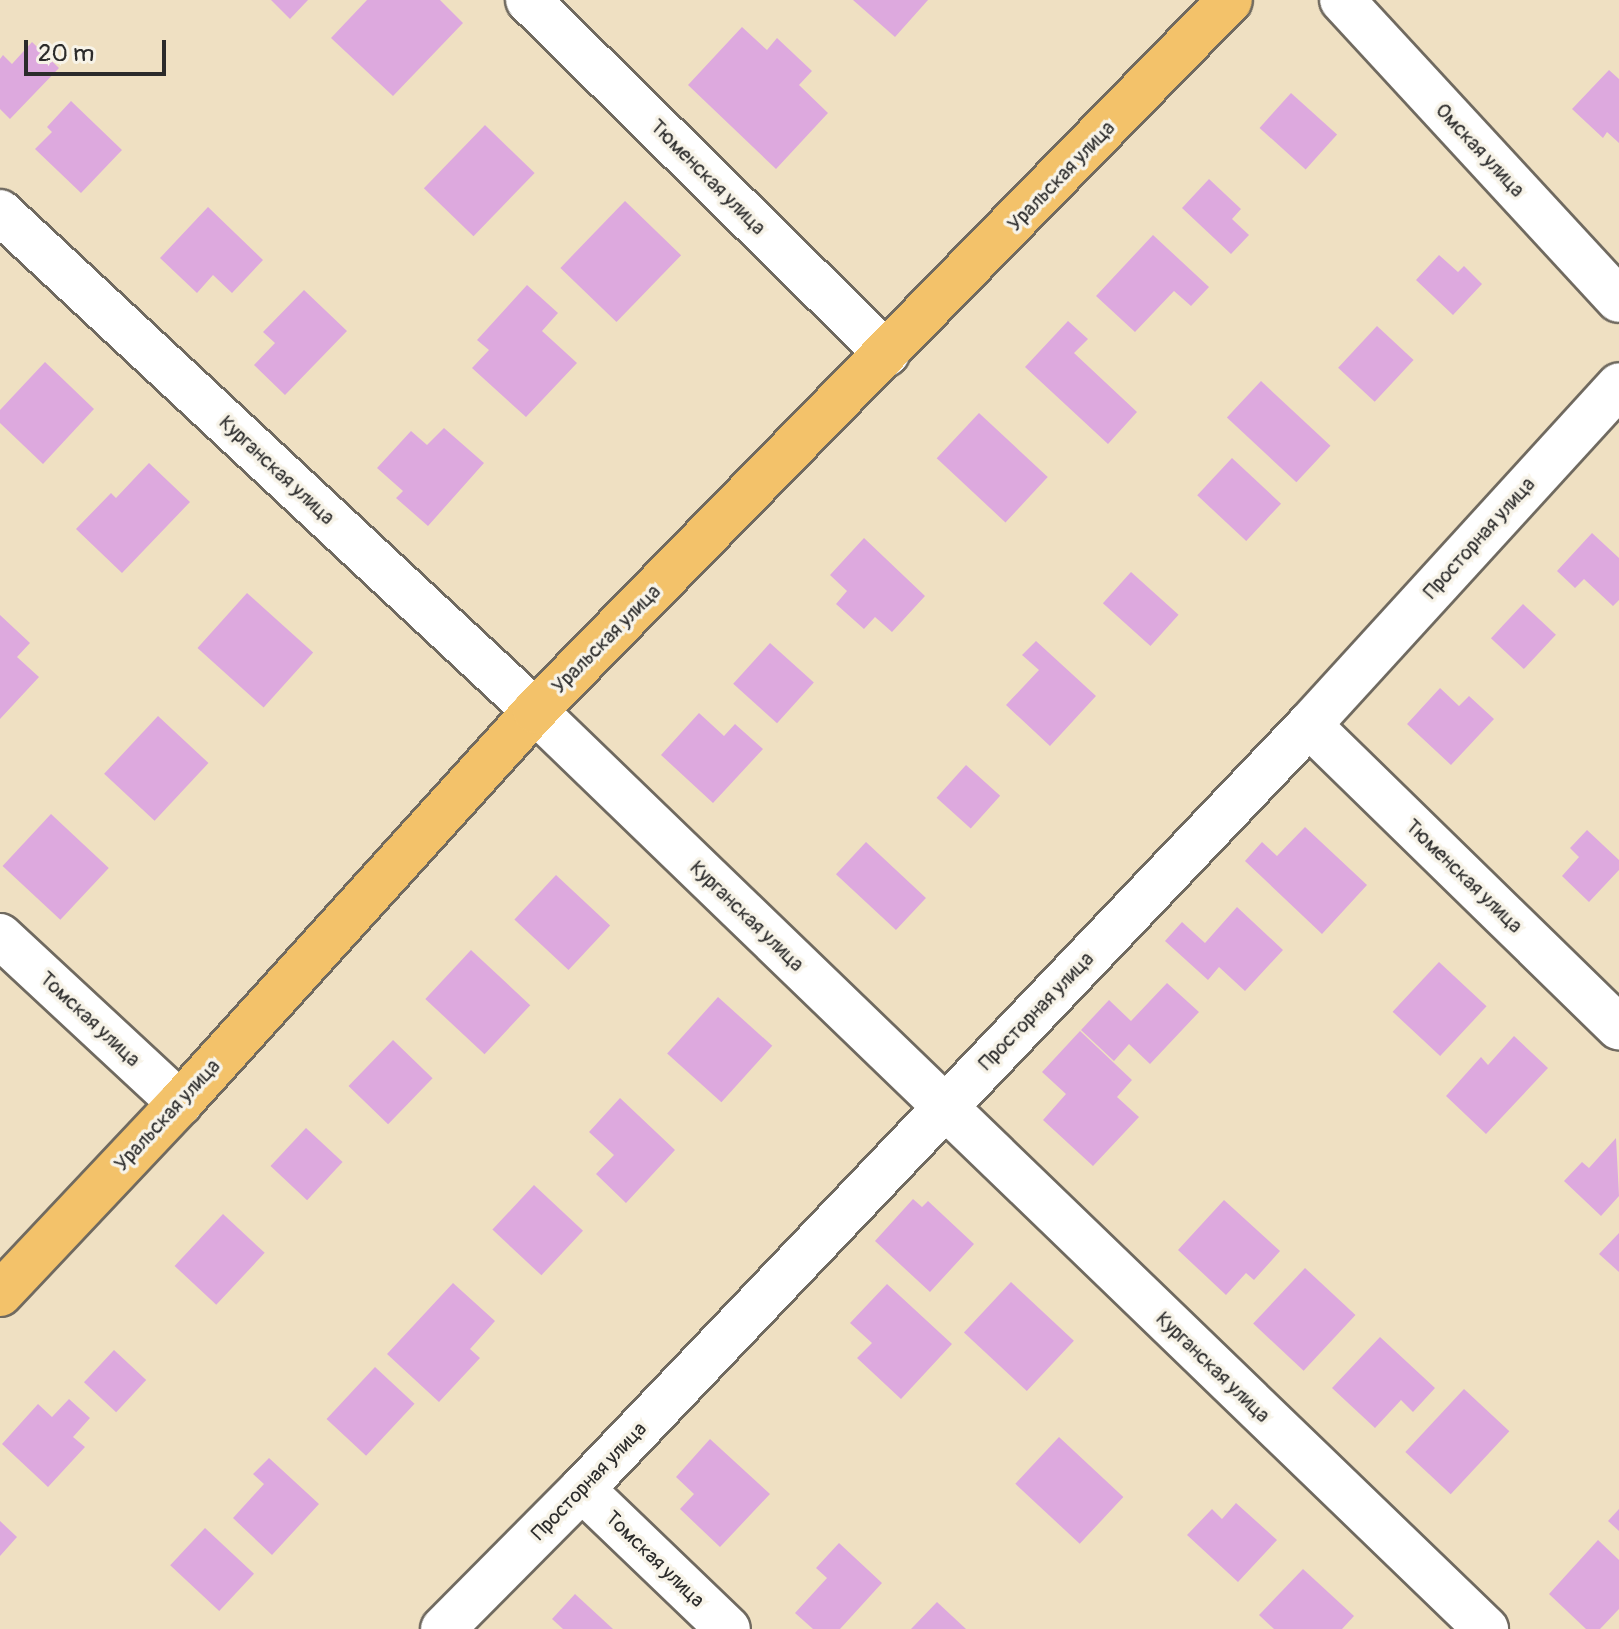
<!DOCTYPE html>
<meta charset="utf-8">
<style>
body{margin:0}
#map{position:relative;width:1619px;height:1629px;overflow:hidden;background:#efe0c2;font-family:Pangolin,sans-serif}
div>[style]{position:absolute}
.building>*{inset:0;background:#dda9de;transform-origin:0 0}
.roads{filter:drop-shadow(2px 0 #706a60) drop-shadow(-2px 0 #706a60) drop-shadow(0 2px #706a60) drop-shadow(0 -2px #706a60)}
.minor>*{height:44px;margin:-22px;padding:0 22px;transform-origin:22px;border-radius:22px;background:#fff}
.major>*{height:44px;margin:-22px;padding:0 22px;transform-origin:22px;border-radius:22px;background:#f3c26a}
span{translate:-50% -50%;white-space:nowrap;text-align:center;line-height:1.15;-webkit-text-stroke:7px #f7f3e8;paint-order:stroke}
.street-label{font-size:20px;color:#2b2b2b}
.scale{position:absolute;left:24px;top:40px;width:142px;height:36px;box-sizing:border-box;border:4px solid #2b2b2b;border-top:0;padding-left:10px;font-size:24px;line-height:28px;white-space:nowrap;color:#2b2b2b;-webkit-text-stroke:6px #f7f3e8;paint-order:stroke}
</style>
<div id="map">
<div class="building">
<div style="clip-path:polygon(271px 0,308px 0,290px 19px)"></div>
<div style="clip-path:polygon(367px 0,440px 0,463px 23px,393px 96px,331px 38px)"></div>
<div style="clip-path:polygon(853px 0,928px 0,895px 37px)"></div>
<div style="clip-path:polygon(742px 27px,767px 50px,777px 38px,812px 71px,799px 85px,828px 113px,776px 169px,688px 85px)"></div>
<div style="clip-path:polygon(32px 42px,59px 68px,10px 119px,0 109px,0 59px,3px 55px,12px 64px)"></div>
<div style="clip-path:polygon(1609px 70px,1619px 79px,1619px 143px,1607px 132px,1603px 138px,1572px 109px)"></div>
<div style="left:1291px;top:93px;width:62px;height:47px;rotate:42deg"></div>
<div style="clip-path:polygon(71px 101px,122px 150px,81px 193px,35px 149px,52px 132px,47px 127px)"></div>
<div style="left:485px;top:125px;width:69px;height:88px;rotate:44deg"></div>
<div style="clip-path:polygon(1209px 179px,1241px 209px,1232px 219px,1249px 235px,1231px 254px,1182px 208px)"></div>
<div style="left:625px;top:201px;width:78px;height:93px;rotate:44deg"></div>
<div style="clip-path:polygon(208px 207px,263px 260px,232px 293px,213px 275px,197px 293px,160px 258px)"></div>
<div style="clip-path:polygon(1153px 235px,1209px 287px,1191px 306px,1174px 291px,1135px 332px,1096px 296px)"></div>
<div style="clip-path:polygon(1439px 255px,1458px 272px,1464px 266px,1482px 284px,1453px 315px,1416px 280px)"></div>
<div style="clip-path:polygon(527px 285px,558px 313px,542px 331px,577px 363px,526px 417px,472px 368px,489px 350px,477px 340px)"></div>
<div style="clip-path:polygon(304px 290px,347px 331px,285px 395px,254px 365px,275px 343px,263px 332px)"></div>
<div style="clip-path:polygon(1068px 321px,1088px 339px,1074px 353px,1137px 412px,1108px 444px,1025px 367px)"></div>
<div style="left:1377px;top:326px;width:50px;height:57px;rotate:43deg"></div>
<div style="clip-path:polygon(45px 362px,94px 409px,43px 464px,0 423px,0 410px)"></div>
<div style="left:1261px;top:381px;width:95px;height:50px;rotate:43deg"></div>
<div style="left:979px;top:413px;width:94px;height:62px;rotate:43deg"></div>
<div style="clip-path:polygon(444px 428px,484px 463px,428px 526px,396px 498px,403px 491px,377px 468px,411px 431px,427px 445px)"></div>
<div style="left:1232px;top:458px;width:67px;height:51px;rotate:43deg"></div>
<div style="clip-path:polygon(149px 463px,190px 502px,122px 573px,76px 529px,111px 493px,116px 498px)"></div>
<div style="clip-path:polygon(1592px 533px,1619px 558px,1619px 600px,1613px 606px,1584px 579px,1575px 588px,1557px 571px)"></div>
<div style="clip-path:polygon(864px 538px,925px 596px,892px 632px,875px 617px,864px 629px,836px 604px,847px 591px,830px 575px)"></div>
<div style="left:1131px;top:572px;width:64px;height:42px;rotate:42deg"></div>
<div style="left:247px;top:593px;width:89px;height:74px;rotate:42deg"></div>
<div style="left:1523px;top:604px;width:45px;height:47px;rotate:43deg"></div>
<div style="clip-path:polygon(0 615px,30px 643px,17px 657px,39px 677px,0 719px)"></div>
<div style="clip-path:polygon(1036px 641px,1096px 696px,1050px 746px,1006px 705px,1039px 670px,1022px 655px)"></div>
<div style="left:770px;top:643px;width:59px;height:55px;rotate:42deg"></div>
<div style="clip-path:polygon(1440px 688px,1459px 706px,1469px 696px,1494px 719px,1451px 765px,1407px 724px)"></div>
<div style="clip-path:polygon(699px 713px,724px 736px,735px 724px,763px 749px,713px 803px,661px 755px)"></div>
<div style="left:158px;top:716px;width:69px;height:79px;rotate:43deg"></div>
<div style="left:966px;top:765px;width:46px;height:44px;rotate:42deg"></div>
<div style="left:51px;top:814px;width:79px;height:71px;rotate:43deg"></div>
<div style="clip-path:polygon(1305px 827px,1367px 885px,1322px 934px,1245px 861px,1262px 842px,1277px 856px)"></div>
<div style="clip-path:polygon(1587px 830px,1619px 860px,1619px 870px,1589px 902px,1562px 876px,1579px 857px,1570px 848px)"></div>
<div style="left:866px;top:842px;width:82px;height:44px;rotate:43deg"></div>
<div style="left:556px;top:875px;width:74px;height:61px;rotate:43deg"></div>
<div style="clip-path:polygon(1237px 907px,1283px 950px,1245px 991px,1219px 967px,1208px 980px,1165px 941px,1182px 922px,1205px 943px)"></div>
<div style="left:471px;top:950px;width:81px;height:67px;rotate:43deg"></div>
<div style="left:1439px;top:962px;width:65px;height:68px;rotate:43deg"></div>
<div style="clip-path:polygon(1167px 983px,1199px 1012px,1150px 1064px,1129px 1044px,1114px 1061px,1081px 1030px,1109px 1000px,1131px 1021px)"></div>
<div style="left:718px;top:997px;width:73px;height:76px;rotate:42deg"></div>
<div style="clip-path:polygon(1080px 1031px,1132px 1080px,1117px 1097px,1139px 1117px,1093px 1166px,1043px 1120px,1066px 1094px,1042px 1072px)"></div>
<div style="clip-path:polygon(1514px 1036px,1548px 1068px,1486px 1134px,1446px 1096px,1481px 1057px,1488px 1065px)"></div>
<div style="left:393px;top:1040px;width:55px;height:64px;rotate:44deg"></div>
<div style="clip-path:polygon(620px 1098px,675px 1150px,626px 1203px,596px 1174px,614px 1155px,589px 1132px)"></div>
<div style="left:306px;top:1128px;width:50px;height:52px;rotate:43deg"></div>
<div style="clip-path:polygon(1616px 1138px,1619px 1196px,1601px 1216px,1564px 1181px,1582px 1162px,1589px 1168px)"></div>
<div style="left:534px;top:1185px;width:67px;height:61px;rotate:43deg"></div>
<div style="clip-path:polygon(913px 1199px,922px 1207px,928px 1201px,974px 1244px,930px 1292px,875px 1241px)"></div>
<div style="clip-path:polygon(1224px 1200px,1280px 1251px,1254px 1280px,1246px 1273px,1226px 1295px,1178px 1250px)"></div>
<div style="left:223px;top:1214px;width:57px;height:71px;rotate:43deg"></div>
<div style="clip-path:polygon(1619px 1233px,1619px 1272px,1599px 1254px)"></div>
<div style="left:1305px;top:1268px;width:69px;height:76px;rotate:43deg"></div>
<div style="left:1011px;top:1282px;width:86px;height:69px;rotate:43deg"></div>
<div style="clip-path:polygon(453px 1283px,495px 1321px,470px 1349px,480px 1358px,439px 1402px,387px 1354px)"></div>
<div style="clip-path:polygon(887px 1284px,952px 1344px,901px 1399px,857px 1358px,872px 1343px,850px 1323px)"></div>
<div style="clip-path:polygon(1380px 1337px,1435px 1388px,1413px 1412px,1401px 1400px,1375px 1428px,1332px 1388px)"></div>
<div style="left:114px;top:1350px;width:44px;height:44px;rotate:43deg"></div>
<div style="left:375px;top:1367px;width:54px;height:71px;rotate:43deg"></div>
<div style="left:1464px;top:1389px;width:62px;height:86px;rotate:43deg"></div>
<div style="clip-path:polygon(69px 1399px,90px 1418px,73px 1437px,85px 1447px,48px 1487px,2px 1444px,38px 1404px,52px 1417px)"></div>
<div style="left:1059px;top:1437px;width:88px;height:64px;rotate:43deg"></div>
<div style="clip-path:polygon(710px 1439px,770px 1494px,720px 1547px,680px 1509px,694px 1494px,676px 1477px)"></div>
<div style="clip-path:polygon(269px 1458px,319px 1504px,272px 1555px,233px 1518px,264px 1484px,253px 1474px)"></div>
<div style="clip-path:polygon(1236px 1503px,1277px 1540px,1238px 1582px,1187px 1535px,1212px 1509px,1222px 1519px)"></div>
<div style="clip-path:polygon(1619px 1509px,1619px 1531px,1608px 1521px)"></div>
<div style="clip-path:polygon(0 1521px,17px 1537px,0 1556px)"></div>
<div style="left:205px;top:1528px;width:67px;height:51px;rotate:43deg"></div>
<div style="clip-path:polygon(1598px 1540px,1619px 1560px,1619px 1609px,1600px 1629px,1586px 1629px,1549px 1594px)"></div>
<div style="clip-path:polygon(839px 1543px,882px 1583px,840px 1629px,813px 1629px,795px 1613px,827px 1578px,816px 1568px)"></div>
<div style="clip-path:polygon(1303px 1569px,1354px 1616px,1342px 1629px,1274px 1629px,1259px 1615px)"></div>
<div style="clip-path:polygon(575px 1594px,613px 1629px,563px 1629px,552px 1619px)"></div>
<div style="clip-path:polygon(937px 1602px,966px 1629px,911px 1629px)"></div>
</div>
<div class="roads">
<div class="minor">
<div style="left:528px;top:0;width:504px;rotate:44.6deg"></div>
<div style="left:1342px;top:0;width:408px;rotate:47.3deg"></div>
<div style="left:0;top:212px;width:732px;rotate:43.01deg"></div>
<div style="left:535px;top:711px;width:1322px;rotate:43.99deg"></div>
<div style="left:1309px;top:725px;width:433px;rotate:44.3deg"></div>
<div style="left:0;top:936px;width:246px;rotate:42.9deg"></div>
<div style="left:582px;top:1489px;width:202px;rotate:43.8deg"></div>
<div style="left:443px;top:1629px;width:197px;rotate:-45.2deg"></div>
<div style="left:582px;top:1489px;width:1055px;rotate:-46.42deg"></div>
<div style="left:1309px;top:725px;width:460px;rotate:-47.6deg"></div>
</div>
<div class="major">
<div style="left:0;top:1294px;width:262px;rotate:-46.7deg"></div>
<div style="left:180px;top:1103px;width:529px;rotate:-47.84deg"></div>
<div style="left:535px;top:711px;width:994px;rotate:-45.65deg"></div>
</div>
</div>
<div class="street-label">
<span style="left:1480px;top:150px;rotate:47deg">Омская улица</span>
<span style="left:1061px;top:176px;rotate:-46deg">Уральская улица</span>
<span style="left:708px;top:177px;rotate:45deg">Тюменская улица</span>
<span style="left:277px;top:470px;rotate:43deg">Курганская улица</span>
<span style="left:1479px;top:538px;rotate:-48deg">Просторная улица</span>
<span style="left:606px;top:639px;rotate:-45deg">Уральская улица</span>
<span style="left:1464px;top:876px;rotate:44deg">Тюменская улица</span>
<span style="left:747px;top:916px;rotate:44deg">Курганская улица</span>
<span style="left:1036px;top:1011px;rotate:-46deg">Просторная улица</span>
<span style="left:90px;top:1019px;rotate:43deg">Томская улица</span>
<span style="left:167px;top:1115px;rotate:-47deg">Уральская улица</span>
<span style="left:1213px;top:1367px;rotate:44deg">Курганская улица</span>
<span style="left:589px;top:1481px;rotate:-46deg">Просторная улица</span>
<span style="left:655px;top:1559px;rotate:44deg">Томская улица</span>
</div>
<div class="scale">20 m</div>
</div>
